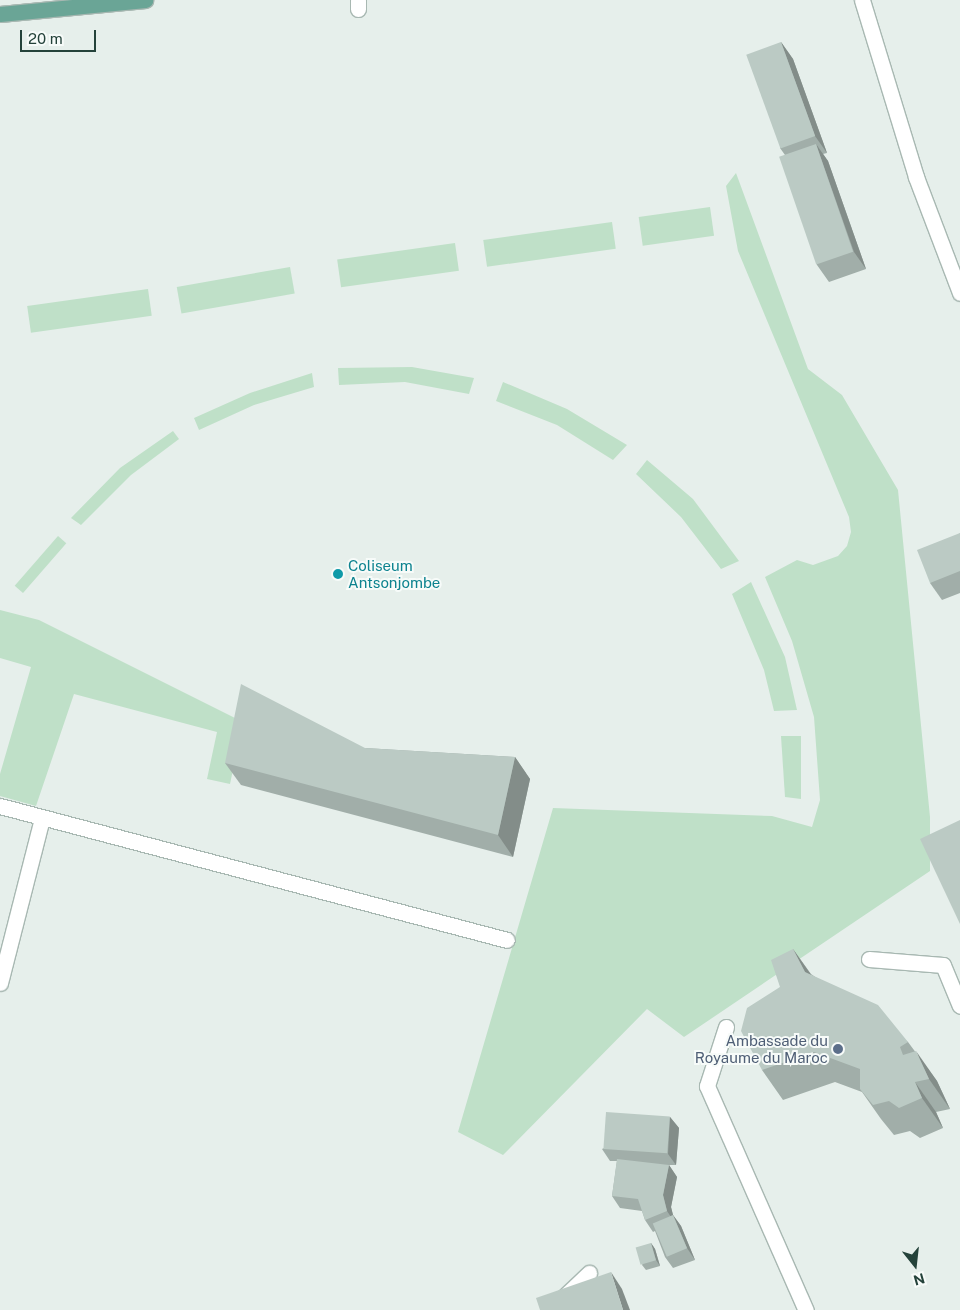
<!DOCTYPE html>
<style>
body{margin:0}
#map{position:relative;width:960px;height:1310px;overflow:hidden;background:#e6efeb;font-family:"Public Sans",sans-serif}
div>[style]{position:absolute}
.green>*{inset:0;background:#bfe0c8;transform-origin:0 0}
.roads{filter:drop-shadow(1px 0 #a8b8b2) drop-shadow(-1px 0 #a8b8b2) drop-shadow(0 1px #a8b8b2) drop-shadow(0 -1px #a8b8b2)}
.minor>*{height:15px;margin:-7.5px;padding:0 7.5px;transform-origin:7.5px;border-radius:7.5px;background:#fff}
.major>*{height:15px;margin:-7.5px;padding:0 7.5px;transform-origin:7.5px;border-radius:7.5px;background:#6aa596}
.wall>*{inset:0;background:#a1aea9}
.shaded-wall>*{inset:0;background:#838d89}
.building>*{inset:0;background:#bbcac4;transform-origin:0 0}
.dots>*{width:14px;height:14px;translate:-50% -50%;box-sizing:border-box;border:2px solid #f7fbf9;border-radius:50%}
span{translate:-50% -50%;white-space:nowrap;text-align:center;line-height:1.15;-webkit-text-stroke:4px #f7fbf9;paint-order:stroke}
.culture-label{font-size:15px;color:#0d838f}
.left{translate:0 -50%;text-align:left}
.service-label{font-size:15px;color:#4e5e75}
.right{translate:-100% -50%;text-align:right}
.north{position:absolute;left:890px;top:1240px;width:50px;height:50px;-webkit-text-stroke:4px #f7fbf9;paint-order:stroke;rotate:164deg;font-size:14px;font-weight:700;line-height:20px;text-align:center;color:#24423a}
.north::after{content:'';display:block;margin:auto;width:18px;height:22px;background:#24423a;clip-path:polygon(50% 0,100% 100%,50% 72%,0 100%)}
.scale{position:absolute;left:20px;top:30px;width:76px;height:22px;box-sizing:border-box;border:2px solid #24423a;border-top:0;padding-left:6px;font-size:15px;line-height:18px;white-space:nowrap;color:#24423a;-webkit-text-stroke:4px #f7fbf9;paint-order:stroke}
</style>
<div id="map">
<div class="green">
<div style="clip-path:polygon(736px 173px,808px 369px,842px 395px,898px 490px,930px 817px,930px 871px,684px 1037px,647px 1009px,503px 1155px,458px 1132px,553px 808px,772px 816px,812px 827px,820px 800px,814px 717px,792px 641px,765px 577px,797px 560px,813px 565px,838px 556px,847px 546px,851px 532px,849px 517px,738px 251px,726px 186px)"></div>
<div style="left:710px;top:207px;width:29px;height:72px;rotate:82deg"></div>
<div style="left:612px;top:222px;width:27px;height:130px;rotate:82deg"></div>
<div style="left:455px;top:243px;width:28px;height:119px;rotate:82deg"></div>
<div style="left:290px;top:267px;width:27px;height:115px;rotate:80deg"></div>
<div style="left:148px;top:289px;width:27px;height:122px;rotate:82deg"></div>
<div style="clip-path:polygon(412px 367px,474px 378px,469px 394px,405px 382px,339px 385px,338px 368px)"></div>
<div style="clip-path:polygon(312px 373px,314px 387px,254px 405px,199px 430px,194px 418px,250px 393px)"></div>
<div style="clip-path:polygon(503px 382px,567px 409px,627px 445px,613px 460px,557px 425px,496px 401px)"></div>
<div style="clip-path:polygon(173px 431px,179px 439px,131px 475px,81px 525px,71px 518px,120px 468px)"></div>
<div style="clip-path:polygon(647px 460px,693px 499px,739px 561px,721px 569px,681px 517px,636px 474px)"></div>
<div style="left:58px;top:536px;width:11px;height:66px;rotate:41deg"></div>
<div style="clip-path:polygon(751px 582px,785px 657px,797px 710px,774px 711px,764px 670px,732px 594px)"></div>
<div style="clip-path:polygon(0 610px,39px 620px,243px 722px,230px 784px,207px 779px,217px 732px,74px 694px,36px 806px,0 796px,0 774px,31px 667px,0 658px)"></div>
<div style="clip-path:polygon(781px 736px,801px 736px,801px 799px,785px 797px)"></div>
</div>
<div class="roads">
<div class="minor">
<div style="left:358px;top:0;width:9px;rotate:90deg"></div>
<div style="left:862px;top:0;width:185px;rotate:73deg"></div>
<div style="left:916px;top:177px;width:124px;rotate:69.2deg"></div>
<div style="left:0;top:806px;width:524px;rotate:14.8deg"></div>
<div style="left:869px;top:959px;width:74px;rotate:4.6deg"></div>
<div style="left:943px;top:965px;width:44px;rotate:67.5deg"></div>
<div style="left:0;top:983px;width:170px;rotate:-75.7deg"></div>
<div style="left:726px;top:1027px;width:62px;rotate:107.9deg"></div>
<div style="left:707px;top:1086px;width:245px;rotate:66.2deg"></div>
<div style="left:550px;top:1310px;width:54px;rotate:-43.5deg"></div>
</div>
<div class="major">
<div style="left:0;top:14px;width:146px;rotate:-5.5deg"></div>
</div>
</div>
<div class="wall">
<div style="clip-path:polygon(781px 42px,793px 59px,827px 153px,823px 154px,828px 161px,866px 269px,829px 282px,817px 265px,785px 155px,780px 148px)"></div>
<div style="clip-path:polygon(960px 533px,960px 593px,942px 600px,930px 583px)"></div>
<div style="clip-path:polygon(365px 748px,515px 757px,530px 779px,513px 857px,241px 785px,225px 763px)"></div>
<div style="clip-path:polygon(793px 949px,811px 974px,908px 1042px,937px 1081px,950px 1109px,936px 1112px,943px 1128px,920px 1138px,910px 1131px,894px 1135px,881px 1119px,862px 1092px,835px 1082px,783px 1100px,762px 1070px,780px 987px)"></div>
<div style="clip-path:polygon(670px 1117px,679px 1128px,676px 1165px,668px 1165px,669px 1165px,677px 1177px,671px 1207px,673px 1215px,681px 1226px,695px 1260px,673px 1268px,665px 1257px,655px 1231px,653px 1232px,645px 1220px,642px 1211px,620px 1208px,612px 1196px,617px 1161px,610px 1161px,602px 1149px)"></div>
<div style="clip-path:polygon(651px 1243px,655px 1249px,660px 1266px,646px 1270px,642px 1265px)"></div>
</div>
<div class="shaded-wall">
<div style="clip-path:polygon(781px 42px,793px 59px,827px 153px,815px 136px)"></div>
<div style="clip-path:polygon(816px 144px,828px 161px,866px 269px,854px 252px)"></div>
<div style="clip-path:polygon(515px 757px,530px 779px,513px 857px,498px 835px)"></div>
<div style="clip-path:polygon(793px 949px,814px 979px,805px 972px)"></div>
<div style="clip-path:polygon(916px 1051px,937px 1081px,950px 1109px,929px 1079px)"></div>
<div style="clip-path:polygon(915px 1082px,936px 1112px,943px 1128px,922px 1098px)"></div>
<div style="clip-path:polygon(670px 1117px,679px 1128px,676px 1165px,668px 1154px)"></div>
<div style="clip-path:polygon(669px 1165px,677px 1177px,671px 1207px,675px 1223px,667px 1211px,663px 1195px)"></div>
<div style="clip-path:polygon(673px 1215px,681px 1226px,695px 1260px,687px 1248px)"></div>
<div style="clip-path:polygon(651px 1243px,655px 1249px,660px 1266px,656px 1260px)"></div>
<div style="clip-path:polygon(611px 1272px,622px 1289px,630px 1310px,623px 1310px)"></div>
</div>
<div class="building">
<div style="left:781px;top:42px;width:100px;height:37px;rotate:70deg"></div>
<div style="left:816px;top:144px;width:114px;height:39px;rotate:71deg"></div>
<div style="clip-path:polygon(960px 533px,960px 571px,930px 583px,917px 550px)"></div>
<div style="clip-path:polygon(241px 684px,365px 748px,515px 757px,498px 835px,225px 763px)"></div>
<div style="clip-path:polygon(960px 820px,960px 924px,920px 839px)"></div>
<div style="clip-path:polygon(793px 949px,805px 972px,878px 1005px,908px 1042px,900px 1047px,903px 1055px,916px 1051px,929px 1079px,915px 1082px,922px 1098px,899px 1108px,889px 1101px,873px 1105px,860px 1089px,860px 1069px,814px 1052px,762px 1070px,741px 1031px,747px 1008px,780px 987px,771px 960px)"></div>
<div style="left:606px;top:1112px;width:64px;height:37px;rotate:4deg"></div>
<div style="clip-path:polygon(617px 1159px,669px 1165px,663px 1195px,667px 1211px,645px 1220px,638px 1199px,612px 1196px)"></div>
<div style="left:673px;top:1215px;width:36px;height:22px;rotate:67deg"></div>
<div style="left:651px;top:1243px;width:18px;height:16px;rotate:74deg"></div>
<div style="clip-path:polygon(611px 1272px,623px 1310px,540px 1310px,536px 1298px)"></div>
</div>
<div class="dots">
<div style="left:338px;top:574px;background:#0f9aa8"></div>
<div style="left:838px;top:1049px;background:#5c6f8a"></div>
</div>
<div class="culture-label">
<span class="left" style="left:348px;top:574px">Coliseum<br>Antsonjombe</span>
</div>
<div class="service-label">
<span class="right" style="left:828px;top:1049px">Ambassade du<br>Royaume du Maroc</span>
</div>
<div class="north">N</div>
<div class="scale">20 m</div>
</div>
